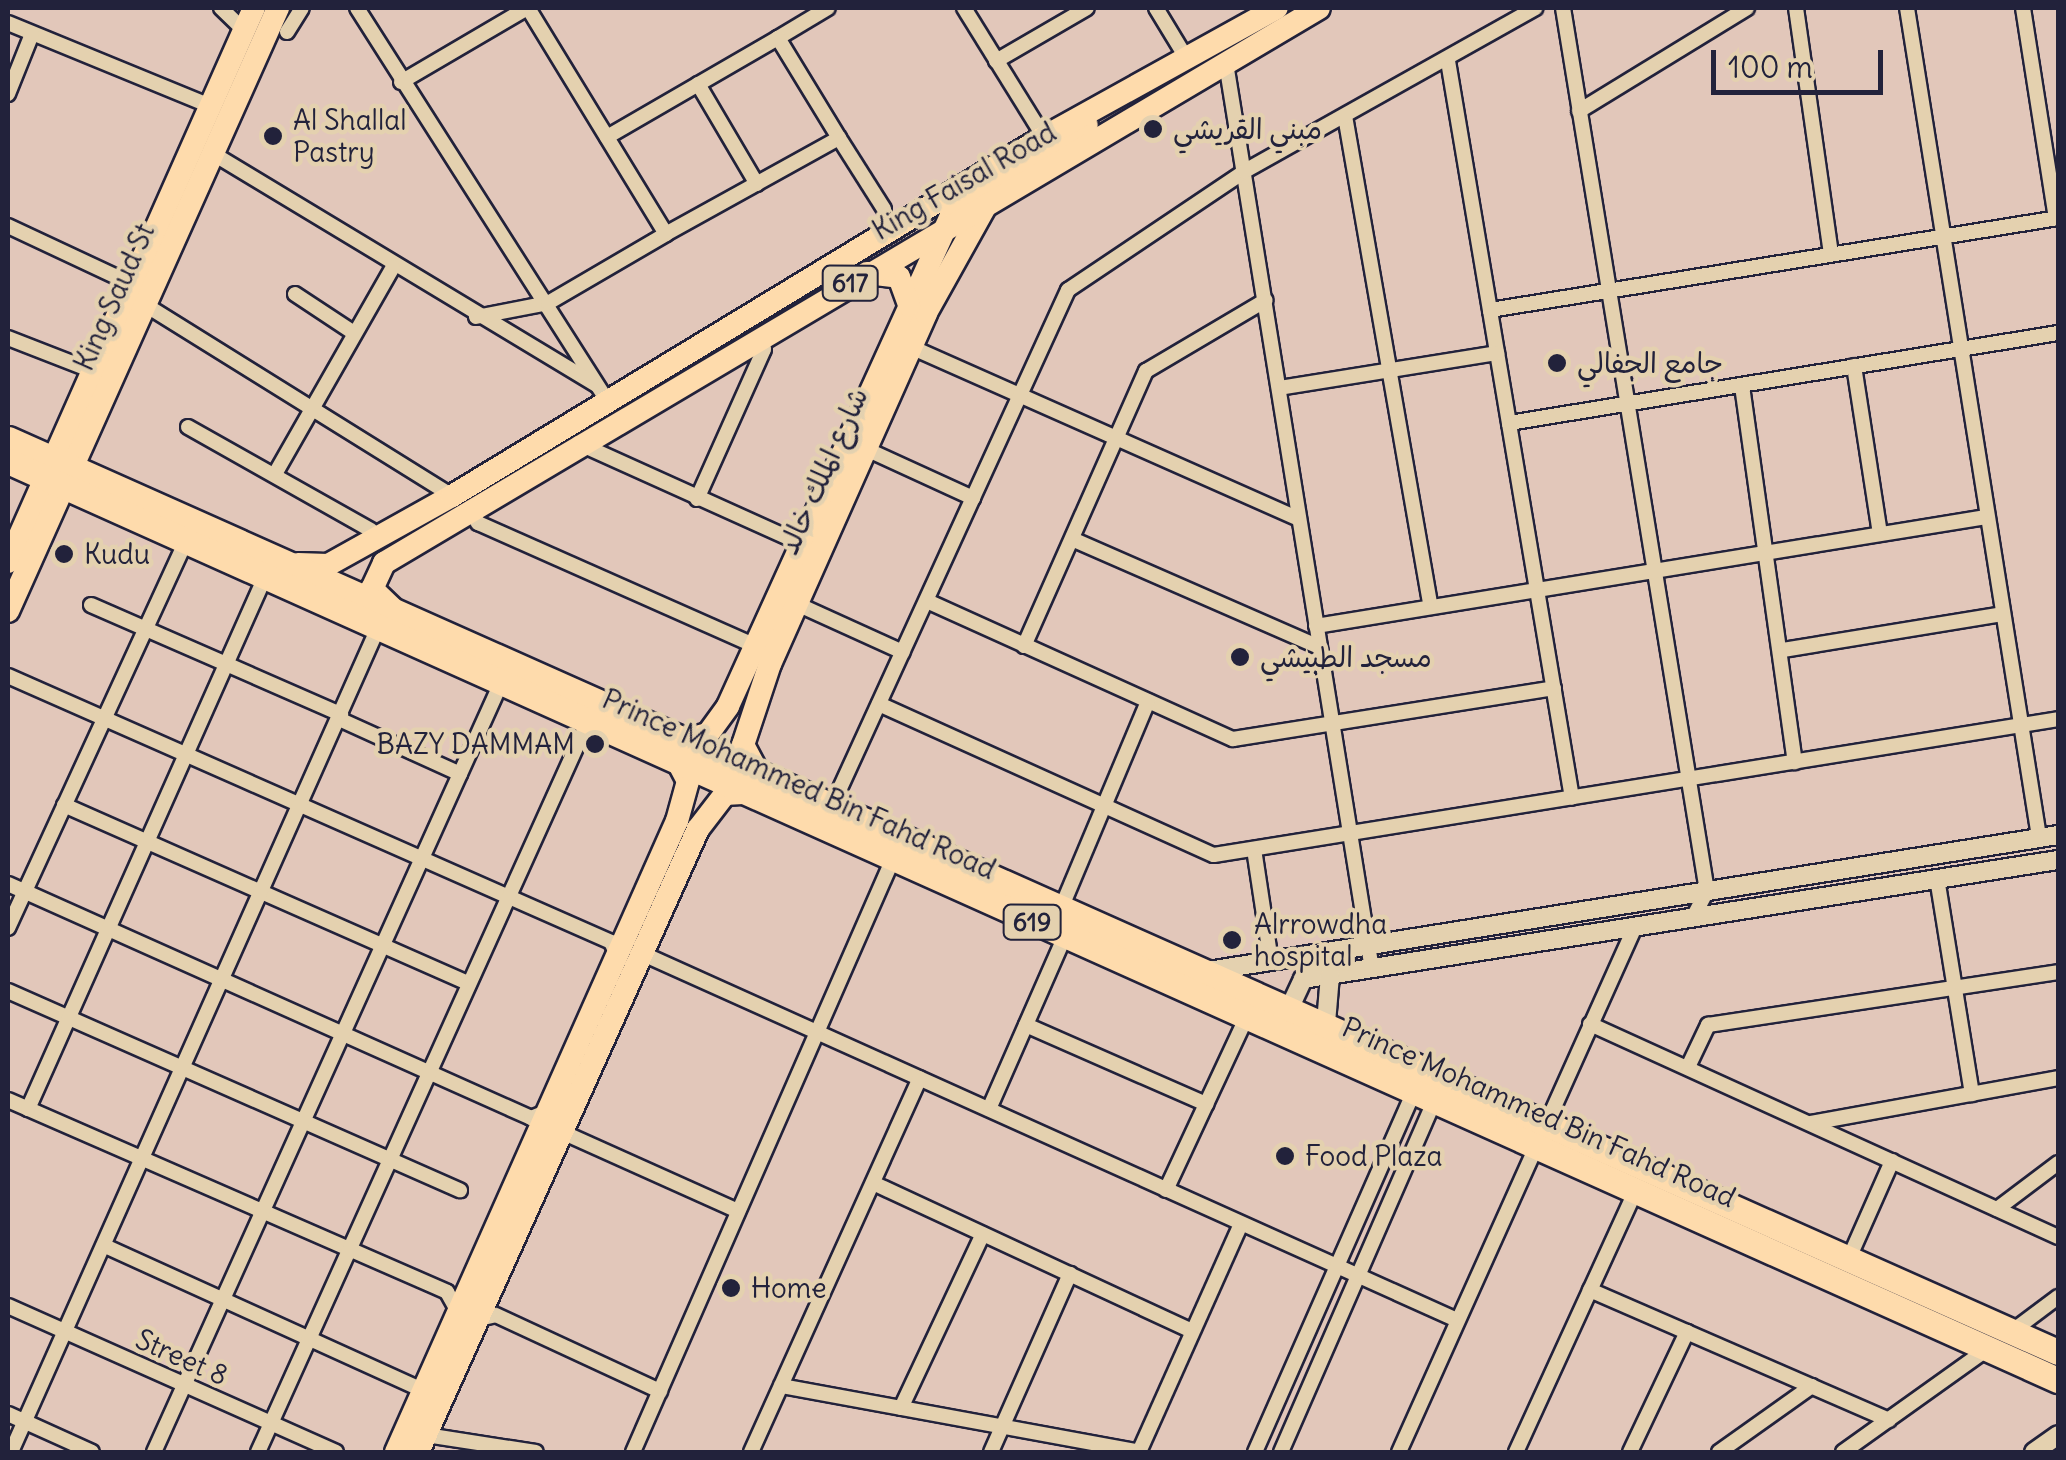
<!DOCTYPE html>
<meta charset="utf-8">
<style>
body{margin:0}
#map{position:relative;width:2066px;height:1460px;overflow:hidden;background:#e2c7ba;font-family:Delius,"Playpen Sans Arabic",sans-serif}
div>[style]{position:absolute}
.roads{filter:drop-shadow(2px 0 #22223b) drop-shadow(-2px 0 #22223b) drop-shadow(0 2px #22223b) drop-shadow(0 -2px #22223b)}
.minor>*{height:14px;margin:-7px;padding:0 7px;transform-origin:7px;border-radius:7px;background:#e4d1af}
.tertiary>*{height:18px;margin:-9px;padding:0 9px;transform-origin:9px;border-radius:9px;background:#e4d1af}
.primary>*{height:22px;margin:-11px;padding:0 11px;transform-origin:11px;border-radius:11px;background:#fedbac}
.trunk>*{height:22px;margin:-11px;padding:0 11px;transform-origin:11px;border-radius:11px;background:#fedbac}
.motorway>*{height:25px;margin:-12.5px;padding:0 12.5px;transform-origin:12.5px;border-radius:12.5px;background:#fedbac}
.dots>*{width:28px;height:28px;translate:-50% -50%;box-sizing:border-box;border:5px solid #e4d1af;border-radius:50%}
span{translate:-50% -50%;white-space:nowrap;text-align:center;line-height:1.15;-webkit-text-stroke:9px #e4d1af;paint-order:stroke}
.shield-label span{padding:2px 8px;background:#e4d1af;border:2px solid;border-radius:8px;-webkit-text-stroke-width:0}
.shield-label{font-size:25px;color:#22223b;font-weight:700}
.poi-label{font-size:28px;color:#22223b}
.left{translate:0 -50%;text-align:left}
.right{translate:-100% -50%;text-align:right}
.street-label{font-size:28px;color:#22223b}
.frame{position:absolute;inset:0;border:10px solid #22223b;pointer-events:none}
.scale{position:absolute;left:1711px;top:50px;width:172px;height:45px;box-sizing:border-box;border:5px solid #22223b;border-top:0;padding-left:12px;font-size:30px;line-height:35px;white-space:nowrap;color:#22223b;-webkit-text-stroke:8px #e4d1af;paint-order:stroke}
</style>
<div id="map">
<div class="roads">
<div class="minor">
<div style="left:221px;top:8px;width:32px;rotate:44deg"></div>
<div style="left:357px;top:8px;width:469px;rotate:57.5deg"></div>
<div style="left:964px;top:8px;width:152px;rotate:58.2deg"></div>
<div style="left:1156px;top:8px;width:60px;rotate:58.7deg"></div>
<div style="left:1563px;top:8px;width:895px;rotate:80.74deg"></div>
<div style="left:1707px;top:891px;width:30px;rotate:118deg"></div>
<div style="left:1796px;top:8px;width:248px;rotate:81.9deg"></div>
<div style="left:1907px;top:8px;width:839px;rotate:80.95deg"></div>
<div style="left:2023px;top:8px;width:213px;rotate:81.1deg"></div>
<div style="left:8px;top:23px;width:218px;rotate:22.3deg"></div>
<div style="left:287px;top:32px;width:28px;rotate:-58deg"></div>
<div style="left:778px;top:38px;width:58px;rotate:-31deg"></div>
<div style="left:996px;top:61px;width:105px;rotate:-30.2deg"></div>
<div style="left:1448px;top:61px;width:747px;rotate:80.45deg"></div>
<div style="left:1226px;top:63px;width:918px;rotate:80.85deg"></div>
<div style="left:401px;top:82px;width:146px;rotate:-30.4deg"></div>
<div style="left:698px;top:84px;width:116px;rotate:59.5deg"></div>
<div style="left:8px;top:94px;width:65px;rotate:-68.2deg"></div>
<div style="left:1579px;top:111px;width:197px;rotate:-31.5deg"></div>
<div style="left:1345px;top:116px;width:496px;rotate:80.1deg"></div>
<div style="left:607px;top:137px;width:198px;rotate:-30.1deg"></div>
<div style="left:778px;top:38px;width:117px;rotate:58.6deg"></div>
<div style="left:839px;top:138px;width:198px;rotate:151deg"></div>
<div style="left:839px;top:138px;width:84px;rotate:57.6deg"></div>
<div style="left:212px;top:153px;width:449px;rotate:31.1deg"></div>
<div style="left:8px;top:226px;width:137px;rotate:25.1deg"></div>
<div style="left:295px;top:294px;width:71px;rotate:33.5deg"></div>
<div style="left:144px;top:304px;width:363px;rotate:31.9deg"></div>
<div style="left:1490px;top:310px;width:575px;rotate:-9.2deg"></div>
<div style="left:476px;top:317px;width:73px;rotate:-11deg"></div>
<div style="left:548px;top:303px;width:137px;rotate:-30.3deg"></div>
<div style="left:666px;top:234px;width:265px;rotate:-121.4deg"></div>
<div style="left:8px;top:338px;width:91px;rotate:21.2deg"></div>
<div style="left:911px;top:347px;width:424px;rotate:23.9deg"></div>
<div style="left:1854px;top:366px;width:169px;rotate:81.2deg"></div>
<div style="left:1742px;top:386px;width:380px;rotate:82deg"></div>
<div style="left:1279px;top:388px;width:221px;rotate:-9.1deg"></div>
<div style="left:1509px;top:423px;width:556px;rotate:-9.31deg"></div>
<div style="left:188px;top:427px;width:210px;rotate:29.4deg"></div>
<div style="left:578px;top:443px;width:246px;rotate:24.3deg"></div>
<div style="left:866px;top:449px;width:118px;rotate:24.6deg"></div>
<div style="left:275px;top:474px;width:238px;rotate:-60.3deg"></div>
<div style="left:697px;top:499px;width:164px;rotate:-65.9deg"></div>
<div style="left:764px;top:349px;width:11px;rotate:-117deg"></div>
<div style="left:469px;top:509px;width:17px;rotate:57deg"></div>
<div style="left:478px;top:523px;width:304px;rotate:23.9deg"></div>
<div style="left:1072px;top:539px;width:270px;rotate:23.6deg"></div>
<div style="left:927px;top:601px;width:336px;rotate:24.3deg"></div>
<div style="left:1233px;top:739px;width:325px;rotate:-9deg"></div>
<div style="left:797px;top:604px;width:116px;rotate:24.4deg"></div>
<div style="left:91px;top:605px;width:273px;rotate:23.6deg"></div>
<div style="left:1316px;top:626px;width:679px;rotate:-9.24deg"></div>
<div style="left:1024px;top:646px;width:301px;rotate:-66.1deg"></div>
<div style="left:1146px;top:371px;width:139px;rotate:-30.6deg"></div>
<div style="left:1783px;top:650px;width:222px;rotate:-9.3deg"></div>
<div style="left:8px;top:676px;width:659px;rotate:23.8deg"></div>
<div style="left:611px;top:942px;width:14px;rotate:65deg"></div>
<div style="left:879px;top:704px;width:367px;rotate:24.3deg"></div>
<div style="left:1214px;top:855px;width:855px;rotate:-9.15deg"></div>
<div style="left:339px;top:719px;width:133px;rotate:24.4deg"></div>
<div style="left:64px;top:805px;width:441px;rotate:23.8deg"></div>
<div style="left:831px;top:808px;width:570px;rotate:-65.41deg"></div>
<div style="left:1068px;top:290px;width:213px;rotate:-33.9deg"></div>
<div style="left:1245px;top:171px;width:333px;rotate:-29.3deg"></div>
<div style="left:1254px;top:849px;width:113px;rotate:81.4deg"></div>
<div style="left:1937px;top:878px;width:219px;rotate:80.8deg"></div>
<div style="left:8px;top:884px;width:573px;rotate:24.1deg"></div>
<div style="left:531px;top:1118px;width:18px;rotate:-22deg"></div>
<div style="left:1062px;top:906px;width:222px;rotate:-67.2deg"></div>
<div style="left:8px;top:928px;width:426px;rotate:-65.3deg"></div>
<div style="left:641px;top:953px;width:895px;rotate:24.22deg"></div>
<div style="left:8px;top:991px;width:494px;rotate:23.8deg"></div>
<div style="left:1590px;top:1024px;width:514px;rotate:24.47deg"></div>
<div style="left:1026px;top:1025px;width:197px;rotate:23.7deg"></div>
<div style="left:1688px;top:1067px;width:47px;rotate:-64.5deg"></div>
<div style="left:1708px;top:1025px;width:354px;rotate:-8.6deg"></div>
<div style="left:8px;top:1100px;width:479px;rotate:23.6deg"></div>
<div style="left:447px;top:1292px;width:23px;rotate:61deg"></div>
<div style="left:28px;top:1109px;width:582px;rotate:-65.99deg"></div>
<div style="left:989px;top:1109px;width:189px;rotate:-66.3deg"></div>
<div style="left:1811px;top:1123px;width:251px;rotate:-10.3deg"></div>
<div style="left:562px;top:1132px;width:193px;rotate:24.2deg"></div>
<div style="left:873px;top:1183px;width:352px;rotate:24.9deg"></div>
<div style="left:1166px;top:1190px;width:192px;rotate:-65deg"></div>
<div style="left:1997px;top:1209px;width:76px;rotate:-37deg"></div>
<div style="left:105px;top:1246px;width:350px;rotate:24.4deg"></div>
<div style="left:1850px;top:1256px;width:104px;rotate:-66.1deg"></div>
<div style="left:1590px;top:1290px;width:326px;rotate:23.5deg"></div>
<div style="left:8px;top:1306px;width:359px;rotate:24deg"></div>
<div style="left:479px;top:1319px;width:17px;rotate:-13deg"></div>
<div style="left:496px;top:1315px;width:181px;rotate:24.9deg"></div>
<div style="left:2014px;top:1330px;width:55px;rotate:-36.9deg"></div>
<div style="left:781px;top:1386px;width:364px;rotate:10.4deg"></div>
<div style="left:901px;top:1408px;width:192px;rotate:-64.8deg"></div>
<div style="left:8px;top:1414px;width:92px;rotate:24.3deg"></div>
<div style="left:426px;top:1435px;width:111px;rotate:8.8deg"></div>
<div style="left:11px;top:1452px;width:904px;rotate:-65.99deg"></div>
<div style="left:154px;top:1452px;width:844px;rotate:-65.71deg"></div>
<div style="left:258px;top:1452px;width:802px;rotate:-65.7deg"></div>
<div style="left:633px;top:1452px;width:647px;rotate:-66.33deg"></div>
<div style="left:751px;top:1452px;width:410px;rotate:-65.7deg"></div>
<div style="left:991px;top:1452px;width:195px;rotate:-66.1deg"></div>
<div style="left:1139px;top:1452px;width:250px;rotate:-65.9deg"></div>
<div style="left:1255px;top:1452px;width:396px;rotate:-66.2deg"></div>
<div style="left:1281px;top:1452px;width:385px;rotate:-66.4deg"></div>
<div style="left:1399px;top:1452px;width:573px;rotate:-65.8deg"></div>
<div style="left:1516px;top:1452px;width:290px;rotate:-65.4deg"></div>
<div style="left:1630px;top:1452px;width:133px;rotate:-64.6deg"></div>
<div style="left:1719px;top:1452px;width:114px;rotate:-35.4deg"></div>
<div style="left:1843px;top:1452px;width:179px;rotate:-35.5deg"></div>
</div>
<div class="tertiary">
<div style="left:1208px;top:971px;width:861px;rotate:-9.09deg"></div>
<div style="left:1290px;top:1007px;width:31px;rotate:-65deg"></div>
<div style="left:1303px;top:979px;width:764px;rotate:-8.96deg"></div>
<div style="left:1326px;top:1023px;width:48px;rotate:-85.2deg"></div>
<div style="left:2034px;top:1452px;width:29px;rotate:-35deg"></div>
</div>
<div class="primary">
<div style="left:8px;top:562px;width:606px;rotate:-66.06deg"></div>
<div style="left:8px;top:611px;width:661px;rotate:-65.88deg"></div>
<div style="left:685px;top:740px;width:24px;rotate:-15deg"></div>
<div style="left:708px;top:734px;width:34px;rotate:-54deg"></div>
<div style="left:728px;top:706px;width:546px;rotate:-65.55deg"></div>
<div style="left:954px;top:209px;width:157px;rotate:-32.3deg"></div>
<div style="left:758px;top:773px;width:32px;rotate:-118deg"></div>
<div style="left:743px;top:745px;width:85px;rotate:-71.6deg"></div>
<div style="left:770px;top:664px;width:384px;rotate:-66deg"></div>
<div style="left:926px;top:313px;width:124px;rotate:-60.9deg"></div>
<div style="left:396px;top:1452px;width:691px;rotate:-66deg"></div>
<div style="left:677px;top:821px;width:41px;rotate:-74.6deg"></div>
<div style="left:688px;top:781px;width:21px;rotate:-118deg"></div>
<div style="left:418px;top:1452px;width:683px;rotate:-65.8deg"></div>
<div style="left:698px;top:829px;width:44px;rotate:-52.4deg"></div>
<div style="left:725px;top:794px;width:22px;rotate:-3deg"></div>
</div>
<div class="trunk">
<div style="left:867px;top:273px;width:32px;rotate:7deg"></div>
<div style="left:899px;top:277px;width:30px;rotate:70deg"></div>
<div style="left:298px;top:564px;width:30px;rotate:2deg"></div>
<div style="left:328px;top:565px;width:142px;rotate:-29.1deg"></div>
<div style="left:452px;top:496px;width:692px;rotate:-31.23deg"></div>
<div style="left:1044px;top:137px;width:266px;rotate:-29deg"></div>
<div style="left:392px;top:608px;width:28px;rotate:-136deg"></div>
<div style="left:372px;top:589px;width:29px;rotate:-65deg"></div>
<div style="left:384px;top:563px;width:1087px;rotate:-30.69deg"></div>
</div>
<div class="motorway">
<div style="left:8px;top:439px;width:2244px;rotate:24.01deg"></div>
<div style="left:8px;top:461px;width:2247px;rotate:24.15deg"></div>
</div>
</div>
<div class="dots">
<div style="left:1153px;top:129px;background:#22223b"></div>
<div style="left:273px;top:136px;background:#22223b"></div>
<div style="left:1557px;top:363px;background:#22223b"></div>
<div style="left:64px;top:554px;background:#22223b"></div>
<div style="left:1240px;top:657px;background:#22223b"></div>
<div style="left:595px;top:744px;background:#22223b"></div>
<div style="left:1232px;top:940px;background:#22223b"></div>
<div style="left:1285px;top:1156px;background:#22223b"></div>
<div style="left:731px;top:1288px;background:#22223b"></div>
</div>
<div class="shield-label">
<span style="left:850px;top:283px">617</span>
<span style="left:1032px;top:922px">619</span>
</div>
<div class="poi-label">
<span class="left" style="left:293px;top:136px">Al Shallal<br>Pastry</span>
<span class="left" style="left:1173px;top:129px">مبني القريشي</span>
<span class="left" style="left:1577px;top:363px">جامع الجفالي</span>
<span class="left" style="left:84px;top:554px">Kudu</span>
<span class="left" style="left:1260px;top:657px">مسجد الطبيشي</span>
<span class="right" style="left:575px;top:744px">BAZY DAMMAM</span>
<span class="left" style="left:1254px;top:940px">Alrrowdha<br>hospital</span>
<span class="left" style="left:1305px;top:1156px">Food Plaza</span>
<span class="left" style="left:751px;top:1288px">Home</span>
</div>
<div class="street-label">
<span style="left:964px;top:181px;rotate:-30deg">King Faisal Road</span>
<span style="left:114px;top:297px;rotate:-66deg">King Saud St</span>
<span style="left:823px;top:471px;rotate:-66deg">شارع الملك خالد</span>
<span style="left:799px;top:784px;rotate:24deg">Prince Mohammed Bin Fahd Road</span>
<span style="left:1539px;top:1112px;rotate:24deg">Prince Mohammed Bin Fahd Road</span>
<span style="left:182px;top:1357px;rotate:24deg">Street 8</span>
</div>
<div class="frame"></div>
<div class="scale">100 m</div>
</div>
